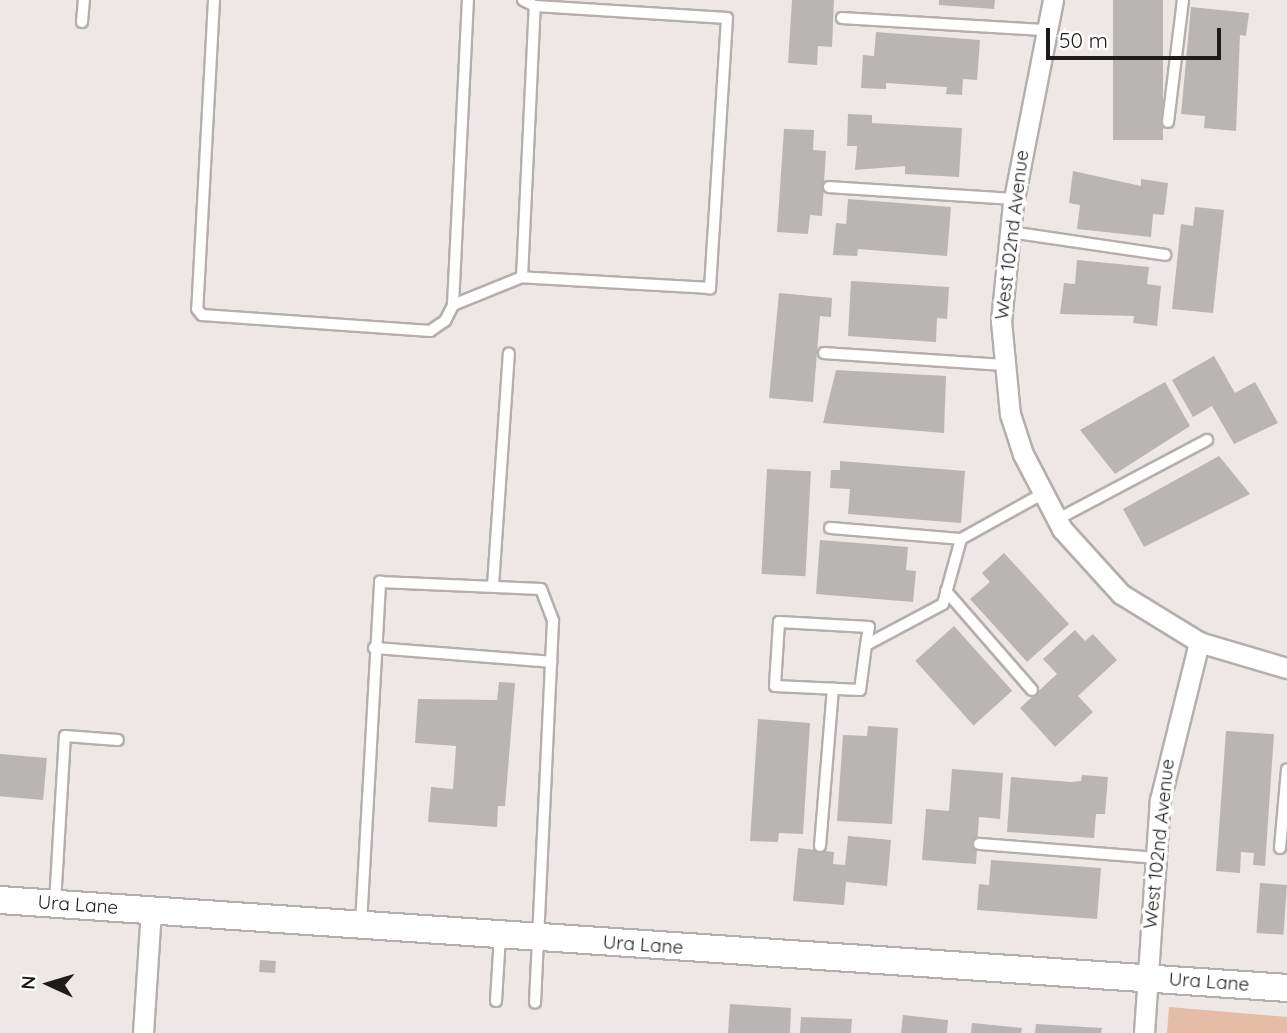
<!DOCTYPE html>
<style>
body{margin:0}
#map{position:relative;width:1287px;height:1033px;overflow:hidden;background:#ede8e5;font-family:Quicksand,sans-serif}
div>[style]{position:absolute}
.green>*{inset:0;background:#e5bda6}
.building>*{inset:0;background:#b9b5b2;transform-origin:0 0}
.roads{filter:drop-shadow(2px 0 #b4afac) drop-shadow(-2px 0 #b4afac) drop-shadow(0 2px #b4afac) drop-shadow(0 -2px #b4afac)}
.lane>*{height:10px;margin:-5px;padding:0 5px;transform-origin:5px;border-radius:5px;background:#fff}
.street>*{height:19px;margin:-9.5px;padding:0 9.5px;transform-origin:9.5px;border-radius:9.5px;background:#fff}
.secondary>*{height:26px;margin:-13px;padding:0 13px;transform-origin:13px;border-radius:13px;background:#fff}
span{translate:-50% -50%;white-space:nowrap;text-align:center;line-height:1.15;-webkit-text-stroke:7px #fff;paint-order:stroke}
.street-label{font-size:19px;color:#1e1c1b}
.north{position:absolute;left:14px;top:949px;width:70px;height:70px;-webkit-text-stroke:5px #fff;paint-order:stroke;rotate:274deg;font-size:19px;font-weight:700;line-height:28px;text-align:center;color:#1e1c1b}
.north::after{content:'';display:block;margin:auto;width:24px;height:32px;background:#1e1c1b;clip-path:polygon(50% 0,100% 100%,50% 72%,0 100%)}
.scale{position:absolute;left:1046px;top:28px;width:175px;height:32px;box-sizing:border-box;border:4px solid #1e1c1b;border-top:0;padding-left:9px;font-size:21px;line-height:24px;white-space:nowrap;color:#1e1c1b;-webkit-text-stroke:5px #fff;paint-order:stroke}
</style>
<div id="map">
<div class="green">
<div style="clip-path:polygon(1169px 1007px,1287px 1017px,1287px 1033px,1167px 1033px)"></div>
</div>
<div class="building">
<div style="clip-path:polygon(792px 0,834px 0,832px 47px,818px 46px,817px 65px,788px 63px)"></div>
<div style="clip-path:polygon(939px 0,995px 0,994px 9px,939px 5px)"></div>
<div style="left:1113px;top:0;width:50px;height:140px"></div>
<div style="clip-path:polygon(1191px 7px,1249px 13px,1246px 36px,1240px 35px,1236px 131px,1204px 128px,1205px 116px,1181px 114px)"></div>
<div style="clip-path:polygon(876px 32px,980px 40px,977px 80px,963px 79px,962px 95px,946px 94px,947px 87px,886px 83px,886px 89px,861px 88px,863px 55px,874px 56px)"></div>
<div style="clip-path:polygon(848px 114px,872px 115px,872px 123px,962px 128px,959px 177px,905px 174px,905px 166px,855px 170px,857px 146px,847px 146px)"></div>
<div style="clip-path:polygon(784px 129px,814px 130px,813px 150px,826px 151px,822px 216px,810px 215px,808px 234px,777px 232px)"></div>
<div style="clip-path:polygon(1073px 171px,1141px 186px,1141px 179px,1168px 183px,1164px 215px,1153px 214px,1151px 237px,1077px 229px,1080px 205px,1069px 203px)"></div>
<div style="clip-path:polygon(848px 199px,951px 207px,947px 256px,858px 249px,857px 256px,833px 255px,836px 223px,846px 224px)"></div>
<div style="clip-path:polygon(1195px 207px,1224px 210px,1213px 313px,1172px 309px,1181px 224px,1193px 226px)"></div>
<div style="clip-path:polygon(1077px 260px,1149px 267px,1147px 284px,1161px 286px,1157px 326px,1133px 323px,1134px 316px,1060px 314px,1064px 283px,1075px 284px)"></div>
<div style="clip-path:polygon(851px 281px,949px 287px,947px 319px,937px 318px,936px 342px,848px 336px)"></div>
<div style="clip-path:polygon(779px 293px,832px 298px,831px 317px,820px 316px,813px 402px,769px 398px)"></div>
<div style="clip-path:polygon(1214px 356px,1235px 393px,1255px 382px,1278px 423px,1234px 444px,1212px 406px,1193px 417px,1172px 380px)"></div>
<div style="clip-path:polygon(836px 370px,946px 376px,944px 433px,823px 423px)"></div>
<div style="clip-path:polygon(1165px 382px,1190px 426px,1115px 474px,1080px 430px)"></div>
<div style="clip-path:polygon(1219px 456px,1250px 494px,1144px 547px,1123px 509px)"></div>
<div style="clip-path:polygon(840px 461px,965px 471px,961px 523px,848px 514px,850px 489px,830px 488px,831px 470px,840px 470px)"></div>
<div style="left:767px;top:469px;width:44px;height:105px;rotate:3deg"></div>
<div style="clip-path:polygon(820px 540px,908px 547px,906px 570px,916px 571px,913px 602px,816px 594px)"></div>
<div style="clip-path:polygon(1004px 553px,1069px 624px,1027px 662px,970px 599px,990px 582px,982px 573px)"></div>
<div style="left:954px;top:626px;width:87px;height:52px;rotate:48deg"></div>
<div style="clip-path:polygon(1075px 630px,1085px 641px,1093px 634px,1117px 660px,1078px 696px,1093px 712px,1055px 747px,1020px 708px,1057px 674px,1043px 659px)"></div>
<div style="clip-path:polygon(499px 682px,515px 683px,505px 806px,498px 806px,497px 827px,428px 822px,431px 787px,453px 789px,456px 746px,415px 743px,418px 699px,497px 700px)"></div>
<div style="clip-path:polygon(758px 719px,810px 723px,803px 834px,779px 833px,778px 842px,750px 841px)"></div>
<div style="clip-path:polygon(868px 726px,898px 728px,892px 824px,837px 821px,843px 735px,867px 736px)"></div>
<div style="clip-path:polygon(1226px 731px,1274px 734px,1265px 866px,1253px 865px,1254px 853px,1241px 852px,1240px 873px,1216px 871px)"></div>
<div style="left:0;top:754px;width:47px;height:42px;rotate:5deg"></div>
<div style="clip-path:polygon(952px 769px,1003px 773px,1000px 819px,979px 817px,976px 864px,922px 860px,926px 809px,949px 811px)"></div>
<div style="clip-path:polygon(1082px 775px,1108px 777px,1105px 814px,1096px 814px,1094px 838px,1007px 832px,1011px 777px,1071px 782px,1081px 781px)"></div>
<div style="clip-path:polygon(848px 836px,891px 840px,887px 886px,846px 882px,844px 905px,793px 901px,798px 848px,834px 852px,833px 864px,845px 865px)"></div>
<div style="clip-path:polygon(991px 860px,1101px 868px,1097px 919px,977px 910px,979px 884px,989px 885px)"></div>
<div style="left:1260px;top:883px;width:27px;height:50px;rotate:4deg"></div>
<div style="left:260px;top:960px;width:16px;height:12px;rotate:4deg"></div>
<div style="clip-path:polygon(730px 1004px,791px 1008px,790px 1033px,728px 1033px)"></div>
<div style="clip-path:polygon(903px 1015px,948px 1020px,947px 1033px,901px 1033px)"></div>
<div style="clip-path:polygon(801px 1017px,852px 1019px,851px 1033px,800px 1033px)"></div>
<div style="clip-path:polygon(972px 1023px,1022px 1028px,1021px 1033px,971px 1033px)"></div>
<div style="clip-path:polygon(1036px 1024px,1102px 1028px,1101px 1033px,1035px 1033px)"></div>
</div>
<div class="roads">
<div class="lane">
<div style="left:214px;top:0;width:309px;rotate:93.1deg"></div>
<div style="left:197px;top:309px;width:8px;rotate:50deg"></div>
<div style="left:202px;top:315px;width:229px;rotate:4deg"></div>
<div style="left:430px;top:331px;width:18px;rotate:-34deg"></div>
<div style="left:445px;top:321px;width:18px;rotate:-63deg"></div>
<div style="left:453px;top:305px;width:305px;rotate:-87.2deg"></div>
<div style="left:523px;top:0;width:13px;rotate:27deg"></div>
<div style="left:535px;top:6px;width:192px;rotate:3.6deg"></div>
<div style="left:727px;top:18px;width:271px;rotate:93.6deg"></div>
<div style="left:710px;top:288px;width:188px;rotate:-176.7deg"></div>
<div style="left:522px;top:277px;width:271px;rotate:-87.3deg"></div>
<div style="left:842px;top:18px;width:205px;rotate:3.4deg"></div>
<div style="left:82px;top:22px;width:22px;rotate:-85deg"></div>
<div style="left:1168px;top:122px;width:123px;rotate:-83deg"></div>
<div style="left:829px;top:187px;width:184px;rotate:3.7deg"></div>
<div style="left:1010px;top:232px;width:157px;rotate:8.4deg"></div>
<div style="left:453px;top:305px;width:74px;rotate:-22.1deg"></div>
<div style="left:824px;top:353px;width:179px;rotate:3.8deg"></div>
<div style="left:1056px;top:520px;width:171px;rotate:-27.9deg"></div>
<div style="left:830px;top:528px;width:131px;rotate:4.8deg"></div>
<div style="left:493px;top:586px;width:233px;rotate:-86.1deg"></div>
<div style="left:946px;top:591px;width:131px;rotate:49deg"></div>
<div style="left:866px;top:645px;width:18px;rotate:-81deg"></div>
<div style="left:869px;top:627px;width:90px;rotate:-176.8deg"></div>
<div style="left:779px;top:622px;width:64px;rotate:93.6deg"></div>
<div style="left:775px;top:686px;width:85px;rotate:2.7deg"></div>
<div style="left:860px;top:690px;width:45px;rotate:-82.4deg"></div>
<div style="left:866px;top:645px;width:87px;rotate:-28deg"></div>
<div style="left:943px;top:604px;width:67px;rotate:-74.5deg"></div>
<div style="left:961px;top:539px;width:93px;rotate:-29.1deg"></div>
<div style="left:374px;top:648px;width:178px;rotate:4.5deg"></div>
<div style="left:979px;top:844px;width:177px;rotate:4.5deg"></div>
<div style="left:820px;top:846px;width:158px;rotate:-85.3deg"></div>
<div style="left:1280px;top:848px;width:79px;rotate:-84.9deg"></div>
<div style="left:55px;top:903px;width:167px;rotate:-86.6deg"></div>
<div style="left:65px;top:736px;width:53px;rotate:4.3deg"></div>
<div style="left:361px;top:924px;width:343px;rotate:-86.8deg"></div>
<div style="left:380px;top:582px;width:161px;rotate:2.5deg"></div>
<div style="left:541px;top:589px;width:34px;rotate:69deg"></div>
<div style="left:553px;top:621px;width:382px;rotate:92.7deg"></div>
<div style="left:496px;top:1001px;width:66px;rotate:-86.5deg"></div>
</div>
<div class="street">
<div style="left:1053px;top:0;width:207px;rotate:101.1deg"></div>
<div style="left:1013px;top:203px;width:119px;rotate:95.8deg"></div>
<div style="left:1001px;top:321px;width:93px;rotate:84.5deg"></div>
<div style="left:1010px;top:414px;width:42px;rotate:72deg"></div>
<div style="left:1023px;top:454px;width:85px;rotate:62.5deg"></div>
<div style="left:1062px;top:529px;width:88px;rotate:47.8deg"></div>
<div style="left:1121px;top:594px;width:92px;rotate:31.6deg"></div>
<div style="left:1199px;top:642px;width:92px;rotate:16.5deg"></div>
<div style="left:143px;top:1033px;width:123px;rotate:-86.3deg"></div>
<div style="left:1144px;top:1033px;width:234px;rotate:-86.1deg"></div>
<div style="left:1160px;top:800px;width:163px;rotate:-76.1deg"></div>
</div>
<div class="secondary">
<div style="left:0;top:900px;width:1290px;rotate:3.91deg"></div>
</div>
</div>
<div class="street-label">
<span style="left:1012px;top:235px;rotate:-83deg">West 102nd Avenue</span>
<span style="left:1159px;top:844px;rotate:-84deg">West 102nd Avenue</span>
<span style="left:78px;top:905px;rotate:4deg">Ura Lane</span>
<span style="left:643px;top:945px;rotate:4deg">Ura Lane</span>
<span style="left:1209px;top:982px;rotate:4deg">Ura Lane</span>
</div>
<div class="north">N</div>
<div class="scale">50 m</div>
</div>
